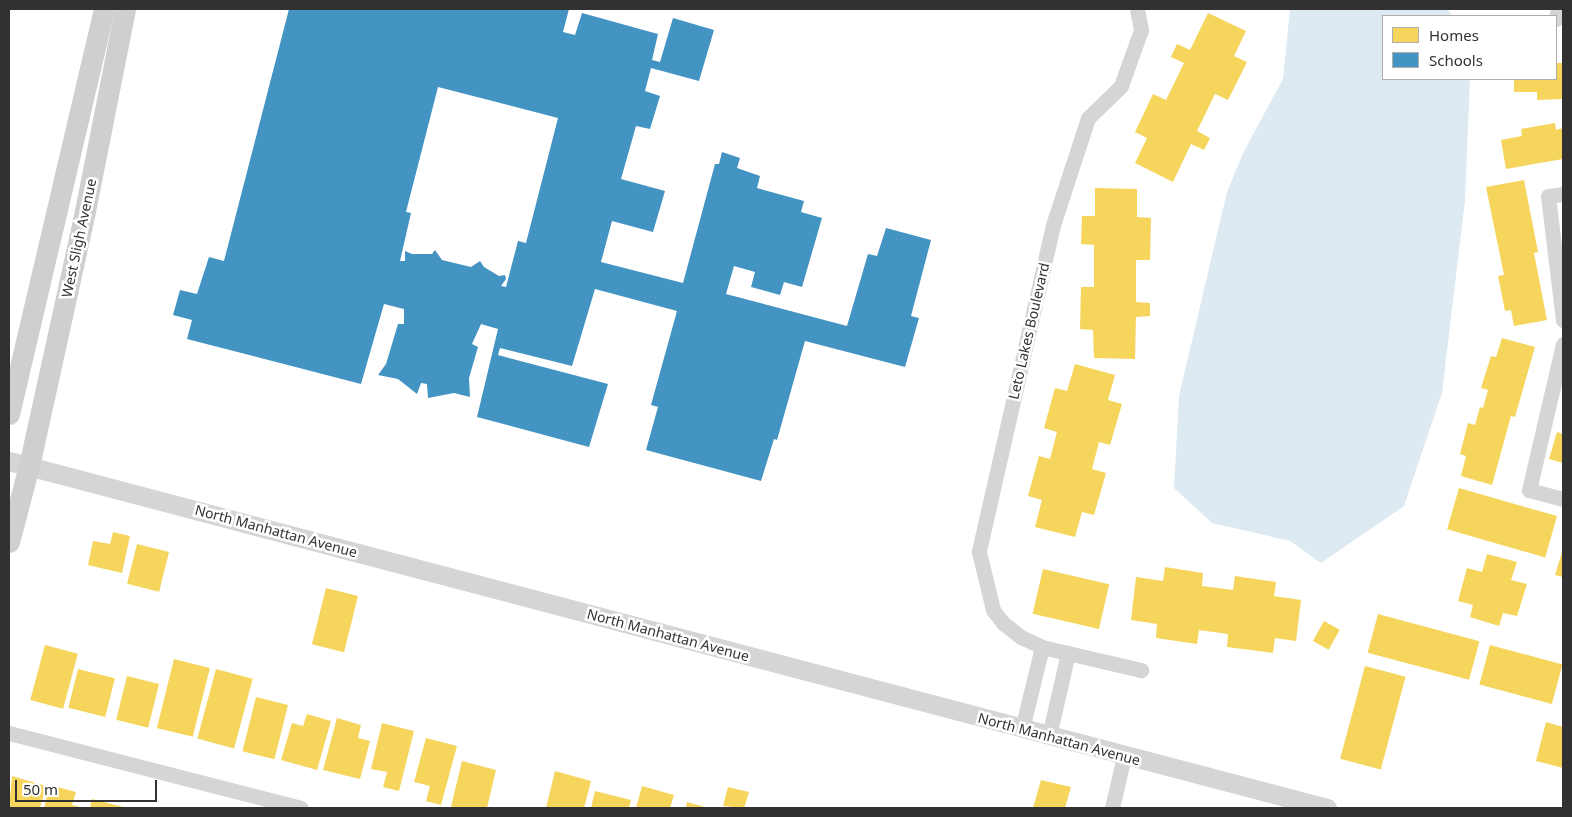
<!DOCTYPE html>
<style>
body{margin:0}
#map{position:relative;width:1572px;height:817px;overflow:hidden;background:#fff;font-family:"Noto Sans",sans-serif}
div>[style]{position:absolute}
.water>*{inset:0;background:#ddeaf2}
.homes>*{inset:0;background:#f6d55c;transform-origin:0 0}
.schools>*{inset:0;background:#4393c3}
.minor>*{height:15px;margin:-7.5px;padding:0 7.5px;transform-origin:7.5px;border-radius:7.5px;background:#d5d5d5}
.tertiary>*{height:19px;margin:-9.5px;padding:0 9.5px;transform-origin:9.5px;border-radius:9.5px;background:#d5d5d5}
.secondary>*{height:21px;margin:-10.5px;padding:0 10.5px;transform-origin:10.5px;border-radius:10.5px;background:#cfcfcf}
span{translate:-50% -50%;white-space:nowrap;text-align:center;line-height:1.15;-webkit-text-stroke:5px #fff;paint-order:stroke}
.street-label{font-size:14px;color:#313131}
.frame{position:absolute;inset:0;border:10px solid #313131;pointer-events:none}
.legend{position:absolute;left:1382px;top:15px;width:175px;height:65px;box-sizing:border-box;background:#fff;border:1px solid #adadad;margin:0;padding:6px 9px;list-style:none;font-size:15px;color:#313131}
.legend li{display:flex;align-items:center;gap:10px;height:25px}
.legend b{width:25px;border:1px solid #adadad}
.scale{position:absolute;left:15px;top:780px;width:142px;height:22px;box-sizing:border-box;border:2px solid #313131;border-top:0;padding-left:6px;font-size:15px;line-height:18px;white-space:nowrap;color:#313131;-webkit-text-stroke:4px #fff;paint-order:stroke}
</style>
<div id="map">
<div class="water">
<div style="clip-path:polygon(1290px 9px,1448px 9px,1452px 16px,1383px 16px,1383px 79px,1470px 79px,1465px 200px,1442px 393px,1404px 506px,1321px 563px,1290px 541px,1212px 523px,1174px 488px,1179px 396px,1227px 192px,1243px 153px,1283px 79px)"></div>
</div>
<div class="homes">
<div style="clip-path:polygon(1208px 13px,1246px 31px,1234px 56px,1247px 62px,1228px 100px,1215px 94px,1197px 131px,1210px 138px,1204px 150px,1191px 144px,1173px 182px,1135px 163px,1147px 138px,1135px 132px,1153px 94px,1166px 100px,1184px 63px,1171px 57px,1177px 44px,1190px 50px)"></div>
<div style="clip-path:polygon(1556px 63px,1563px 63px,1563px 99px,1537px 100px,1537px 92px,1514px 92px,1514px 79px,1556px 79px)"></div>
<div style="clip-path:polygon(1555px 123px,1556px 130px,1563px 128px,1563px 159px,1506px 169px,1501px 140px,1522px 136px,1521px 129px)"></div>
<div style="clip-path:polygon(1524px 180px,1538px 252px,1534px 253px,1547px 320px,1514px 326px,1511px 310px,1505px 311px,1498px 276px,1504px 275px,1486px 187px)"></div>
<div style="clip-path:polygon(1095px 188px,1137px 189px,1137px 217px,1151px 218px,1150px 260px,1136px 260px,1136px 302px,1150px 303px,1150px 316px,1136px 317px,1135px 359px,1094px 358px,1093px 330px,1080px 329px,1081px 287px,1094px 287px,1094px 245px,1081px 244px,1082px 216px,1095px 216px)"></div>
<div style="clip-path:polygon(1502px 338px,1535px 347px,1515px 417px,1511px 416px,1492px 485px,1461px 476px,1466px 456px,1460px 454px,1468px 423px,1475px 425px,1480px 407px,1483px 408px,1488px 390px,1481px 388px,1491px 356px,1496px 357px)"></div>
<div style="clip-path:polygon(1075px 364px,1115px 375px,1108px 400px,1122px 404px,1110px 445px,1099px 442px,1092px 469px,1106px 473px,1094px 515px,1082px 512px,1075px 537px,1035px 527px,1042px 500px,1028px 496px,1039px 456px,1050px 459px,1057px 432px,1044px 428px,1055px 388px,1067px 391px)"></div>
<div style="clip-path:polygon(1557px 432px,1563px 434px,1563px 463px,1549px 459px)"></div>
<div style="left:1459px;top:488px;width:102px;height:43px;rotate:16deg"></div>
<div style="clip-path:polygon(113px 532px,130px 536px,122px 573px,88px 565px,93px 541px,110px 544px)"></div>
<div style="left:137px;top:544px;width:33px;height:41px;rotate:14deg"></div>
<div style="clip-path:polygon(1563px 549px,1563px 577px,1555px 575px)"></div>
<div style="clip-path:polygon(1487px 554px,1517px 562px,1511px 580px,1527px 584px,1517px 616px,1503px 613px,1499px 626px,1470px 617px,1473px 605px,1458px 601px,1467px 568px,1482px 572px)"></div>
<div style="clip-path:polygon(1165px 567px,1203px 573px,1202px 586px,1233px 590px,1235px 576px,1276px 582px,1274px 596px,1301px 600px,1296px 641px,1275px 638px,1273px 653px,1227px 647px,1228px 634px,1199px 630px,1197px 644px,1156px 638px,1157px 624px,1131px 620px,1136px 577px,1163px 581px)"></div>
<div style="left:1043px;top:569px;width:68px;height:46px;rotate:13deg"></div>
<div style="left:326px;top:588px;width:33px;height:58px;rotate:14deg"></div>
<div style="left:1378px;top:614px;width:105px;height:40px;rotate:15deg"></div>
<div style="left:1324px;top:621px;width:18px;height:23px;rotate:29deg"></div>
<div style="left:45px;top:645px;width:34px;height:57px;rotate:15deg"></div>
<div style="left:1490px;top:645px;width:75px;height:41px;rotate:15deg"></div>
<div style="left:174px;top:659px;width:37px;height:71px;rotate:14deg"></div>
<div style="left:1365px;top:666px;width:42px;height:96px;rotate:15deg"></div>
<div style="left:78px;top:669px;width:38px;height:40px;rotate:14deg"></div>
<div style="left:216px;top:669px;width:38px;height:72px;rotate:15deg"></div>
<div style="left:127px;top:676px;width:33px;height:45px;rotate:14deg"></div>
<div style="left:256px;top:697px;width:33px;height:56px;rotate:14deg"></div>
<div style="clip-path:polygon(307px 714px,331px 721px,317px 770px,281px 760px,292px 723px,303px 726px)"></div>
<div style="clip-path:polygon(337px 718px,361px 725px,358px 738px,370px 741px,360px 779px,323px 770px)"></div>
<div style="clip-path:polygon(1546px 722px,1563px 727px,1563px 768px,1536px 761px)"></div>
<div style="clip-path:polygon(382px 723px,414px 731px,399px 791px,383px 787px,387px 772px,371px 769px)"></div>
<div style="clip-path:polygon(426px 738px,457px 746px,441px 805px,426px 801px,430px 786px,414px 782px)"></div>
<div style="clip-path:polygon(462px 761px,496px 770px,487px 808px,451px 807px)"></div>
<div style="clip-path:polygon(555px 771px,591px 781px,584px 808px,546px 808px)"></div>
<div style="clip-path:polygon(12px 776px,46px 786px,40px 808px,9px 808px)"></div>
<div style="clip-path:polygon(1041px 780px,1071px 787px,1065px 808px,1033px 808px)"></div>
<div style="clip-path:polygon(50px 785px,76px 792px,72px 805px,84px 808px,44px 808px)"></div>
<div style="clip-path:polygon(642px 786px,674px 795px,670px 808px,636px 808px)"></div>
<div style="clip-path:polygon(728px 787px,749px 792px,744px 808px,723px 806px)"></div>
<div style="clip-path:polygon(595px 791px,631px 800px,629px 808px,591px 808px)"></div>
<div style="clip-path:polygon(92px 799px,127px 808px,90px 808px)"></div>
<div style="clip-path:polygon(687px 802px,708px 808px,686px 808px)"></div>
</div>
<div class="schools">
<div style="clip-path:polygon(evenodd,289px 9px,569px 9px,563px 32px,575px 35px,582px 13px,658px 34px,652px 60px,660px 62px,673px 18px,714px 30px,699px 81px,651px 68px,645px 91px,660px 96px,650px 129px,636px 126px,621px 179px,665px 191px,653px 232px,612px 221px,601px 262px,683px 283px,715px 164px,719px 164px,722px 152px,740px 158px,737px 168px,760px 176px,757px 188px,804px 201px,801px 212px,822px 218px,802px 287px,784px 282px,780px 295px,751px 287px,755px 272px,734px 266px,726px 294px,847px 326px,868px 254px,877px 256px,886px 228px,931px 240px,911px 316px,919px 318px,905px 367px,805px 341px,777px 440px,774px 439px,761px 481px,646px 450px,658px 407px,651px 405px,677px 311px,595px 289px,572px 366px,500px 348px,498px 355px,608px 384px,589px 447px,477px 417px,498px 329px,481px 324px,472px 344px,478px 347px,469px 378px,470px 397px,454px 393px,428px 398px,427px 384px,421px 383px,417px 394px,398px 379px,378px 375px,386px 364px,398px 324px,404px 324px,404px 309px,384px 304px,361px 384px,187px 339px,192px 320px,173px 315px,180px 290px,197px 294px,209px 257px,224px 261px,289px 9px,438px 87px,558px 118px,526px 243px,518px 241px,506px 287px,501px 286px,506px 279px,505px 275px,499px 276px,484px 267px,480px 261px,471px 267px,442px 260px,435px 250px,432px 254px,412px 254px,405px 251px,405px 261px,400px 261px,411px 213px,406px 212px,438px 87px)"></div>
</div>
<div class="minor">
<div style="left:1137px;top:9px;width:21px;rotate:79deg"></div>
<div style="left:1141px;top:30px;width:59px;rotate:109.7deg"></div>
<div style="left:1121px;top:86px;width:46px;rotate:135.9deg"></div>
<div style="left:1088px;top:118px;width:113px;rotate:108.1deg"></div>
<div style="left:1053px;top:225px;width:335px;rotate:102.8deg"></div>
<div style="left:979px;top:552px;width:60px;rotate:76.4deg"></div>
<div style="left:993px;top:610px;width:16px;rotate:52deg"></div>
<div style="left:1003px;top:623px;width:23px;rotate:38deg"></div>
<div style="left:1021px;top:637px;width:23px;rotate:25deg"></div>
<div style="left:1042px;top:647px;width:102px;rotate:13.1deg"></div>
<div style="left:1556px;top:19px;width:10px;rotate:-79deg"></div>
<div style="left:1563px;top:194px;width:15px;rotate:172deg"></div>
<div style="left:1548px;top:196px;width:125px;rotate:83.1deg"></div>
<div style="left:1563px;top:344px;width:150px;rotate:103.1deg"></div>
<div style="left:1529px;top:490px;width:35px;rotate:15deg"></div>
<div style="left:1022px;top:729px;width:84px;rotate:-76.3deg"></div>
<div style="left:9px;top:733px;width:301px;rotate:14.4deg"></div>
<div style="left:1049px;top:736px;width:85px;rotate:-77.1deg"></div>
<div style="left:1112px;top:808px;width:53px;rotate:-77deg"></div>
</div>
<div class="tertiary">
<div style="left:9px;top:461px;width:1363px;rotate:14.75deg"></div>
</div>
<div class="secondary">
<div style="left:9px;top:414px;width:416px;rotate:-76.8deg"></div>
<div style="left:9px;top:542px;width:79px;rotate:-75.3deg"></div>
<div style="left:29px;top:466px;width:261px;rotate:-77.6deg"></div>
<div style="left:85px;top:211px;width:206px;rotate:-78.8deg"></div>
</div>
<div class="street-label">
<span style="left:79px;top:238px;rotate:-78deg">West Sligh Avenue</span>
<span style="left:1029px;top:331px;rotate:-77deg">Leto Lakes Boulevard</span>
<span style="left:276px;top:531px;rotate:15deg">North Manhattan Avenue</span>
<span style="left:668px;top:635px;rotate:15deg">North Manhattan Avenue</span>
<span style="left:1059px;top:739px;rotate:15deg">North Manhattan Avenue</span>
</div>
<div class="frame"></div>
<ul class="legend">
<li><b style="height:14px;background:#f6d55c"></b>Homes</li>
<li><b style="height:14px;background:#4393c3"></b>Schools</li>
</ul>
<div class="scale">50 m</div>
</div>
